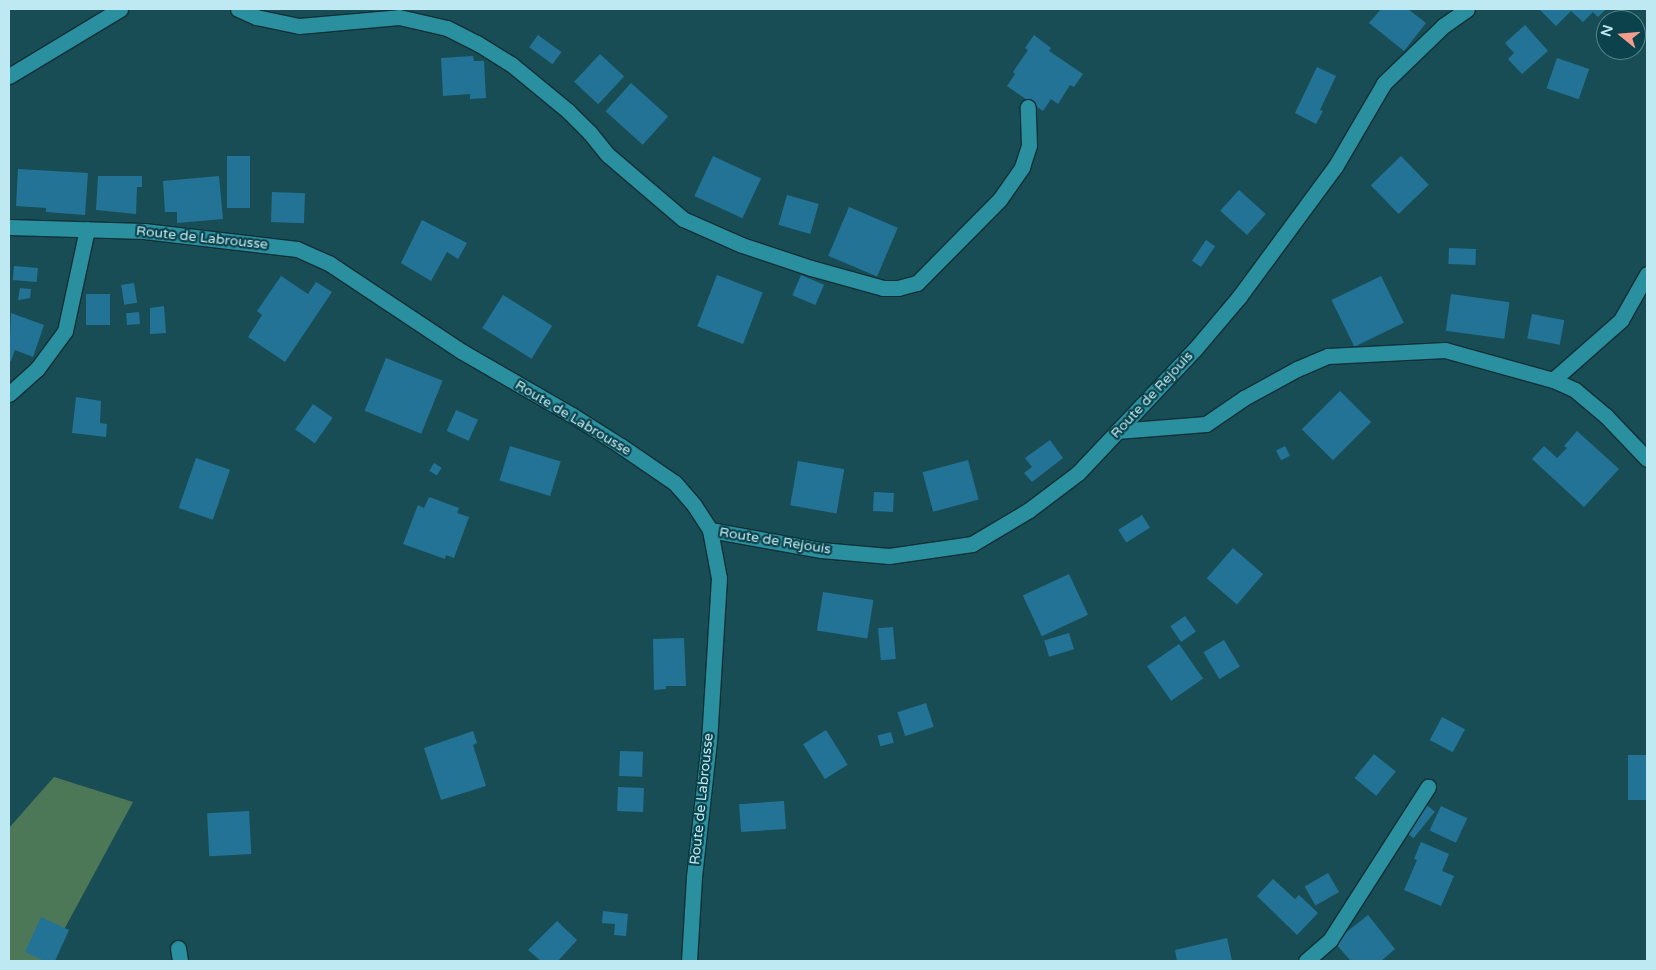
<!DOCTYPE html>
<style>
body{margin:0}
#map{position:relative;width:1656px;height:970px;overflow:hidden;background:#194d55;font-family:"Varela Round",sans-serif}
div>[style]{position:absolute}
.green>*{inset:0;background:#4d7857}
.building>*{inset:0;background:#237396;transform-origin:0 0}
.roads{filter:drop-shadow(1px 0 #123035) drop-shadow(-1px 0 #123035) drop-shadow(0 1px #123035) drop-shadow(0 -1px #123035)}
.minor>*{height:15px;margin:-7.5px;padding:0 7.5px;transform-origin:7.5px;border-radius:7.5px;background:#2a8f9f}
span{translate:-50% -50%;white-space:nowrap;text-align:center;line-height:1.15;-webkit-text-stroke:4.5px #0b424b;paint-order:stroke}
.street-label{font-size:14px;color:#bee9f2}
.frame{position:absolute;inset:0;border:10px solid #bee9f2;pointer-events:none}
.north{position:absolute;left:1596px;top:10px;width:50px;height:50px;box-sizing:border-box;background:#0b424b;border:1px solid #53858e;border-radius:50%;rotate:287deg;font-size:14px;font-weight:700;line-height:20px;text-align:center;color:#bee9f2}
.north::after{content:'';display:block;margin:auto;width:18px;height:22px;background:#f49d8d;clip-path:polygon(50% 0,100% 100%,50% 72%,0 100%)}
</style>
<div id="map">
<div class="green">
<div style="clip-path:polygon(54px 777px,133px 802px,47px 961px,9px 961px,9px 828px)"></div>
</div>
<div class="building">
<div style="clip-path:polygon(1381px 9px,1408px 9px,1426px 23px,1404px 51px,1369px 23px)"></div>
<div style="clip-path:polygon(1539px 9px,1606px 9px,1598px 17px,1593px 12px,1583px 22px,1571px 11px,1556px 26px)"></div>
<div style="clip-path:polygon(1525px 25px,1548px 51px,1522px 74px,1508px 59px,1514px 53px,1505px 43px)"></div>
<div style="left:538px;top:35px;width:29px;height:15px;rotate:36deg"></div>
<div style="clip-path:polygon(1034px 35px,1051px 48px,1049px 51px,1083px 74px,1074px 87px,1070px 85px,1058px 104px,1051px 99px,1043px 111px,1007px 86px,1015px 74px,1013px 72px,1028px 50px,1025px 48px)"></div>
<div style="left:600px;top:54px;width:33px;height:38px;rotate:43deg"></div>
<div style="clip-path:polygon(473px 56px,474px 61px,484px 61px,486px 98px,470px 99px,470px 94px,443px 96px,441px 58px)"></div>
<div style="left:1557px;top:58px;width:34px;height:32px;rotate:19deg"></div>
<div style="clip-path:polygon(1317px 67px,1336px 76px,1320px 110px,1323px 111px,1316px 124px,1295px 113px)"></div>
<div style="left:631px;top:83px;width:50px;height:38px;rotate:42deg"></div>
<div style="left:227px;top:156px;width:23px;height:52px"></div>
<div style="left:713px;top:156px;width:53px;height:44px;rotate:25deg"></div>
<div style="left:1401px;top:156px;width:40px;height:42px;rotate:46deg"></div>
<div style="clip-path:polygon(18px 169px,88px 173px,85px 215px,46px 212px,46px 208px,16px 206px)"></div>
<div style="clip-path:polygon(98px 176px,142px 176px,142px 187px,137px 187px,136px 214px,96px 210px)"></div>
<div style="clip-path:polygon(219px 176px,223px 219px,177px 223px,177px 212px,165px 212px,163px 181px)"></div>
<div style="left:1239px;top:190px;width:36px;height:28px;rotate:42deg"></div>
<div style="left:272px;top:192px;width:33px;height:30px;rotate:2deg"></div>
<div style="left:787px;top:195px;width:33px;height:31px;rotate:16deg"></div>
<div style="left:849px;top:207px;width:53px;height:53px;rotate:23deg"></div>
<div style="clip-path:polygon(422px 220px,467px 243px,458px 259px,447px 252px,431px 281px,401px 263px)"></div>
<div style="left:1206px;top:240px;width:11px;height:25px;rotate:34deg"></div>
<div style="left:1449px;top:248px;width:27px;height:16px;rotate:2deg"></div>
<div style="left:14px;top:266px;width:24px;height:14px;rotate:5deg"></div>
<div style="left:717px;top:275px;width:49px;height:55px;rotate:21deg"></div>
<div style="left:801px;top:275px;width:25px;height:22px;rotate:23deg"></div>
<div style="clip-path:polygon(281px 276px,308px 294px,316px 282px,332px 292px,285px 362px,248px 337px,262px 315px,257px 311px)"></div>
<div style="left:1381px;top:276px;width:52px;height:55px;rotate:64deg"></div>
<div style="left:134px;top:283px;width:20px;height:13px;rotate:81deg"></div>
<div style="clip-path:polygon(20px 288px,31px 289px,30px 298px,18px 300px)"></div>
<div style="left:86px;top:294px;width:24px;height:31px"></div>
<div style="left:1451px;top:294px;width:59px;height:37px;rotate:8deg"></div>
<div style="left:503px;top:295px;width:58px;height:39px;rotate:32deg"></div>
<div style="clip-path:polygon(164px 306px,166px 333px,150px 334px,150px 308px)"></div>
<div style="left:139px;top:312px;width:12px;height:13px;rotate:85deg"></div>
<div style="clip-path:polygon(11px 313px,44px 325px,33px 357px,15px 350px,11px 361px,9px 361px)"></div>
<div style="left:1532px;top:314px;width:33px;height:25px;rotate:11deg"></div>
<div style="left:386px;top:358px;width:61px;height:57px;rotate:22deg"></div>
<div style="left:1340px;top:391px;width:44px;height:54px;rotate:45deg"></div>
<div style="clip-path:polygon(76px 397px,101px 401px,100px 423px,107px 424px,106px 437px,72px 433px)"></div>
<div style="left:313px;top:404px;width:24px;height:31px;rotate:35deg"></div>
<div style="left:456px;top:410px;width:24px;height:23px;rotate:24deg"></div>
<div style="clip-path:polygon(1577px 431px,1619px 469px,1584px 507px,1532px 459px,1544px 446px,1557px 458px,1567px 448px,1564px 446px)"></div>
<div style="clip-path:polygon(1050px 440px,1063px 458px,1032px 482px,1024px 473px,1032px 467px,1025px 458px)"></div>
<div style="left:510px;top:446px;width:53px;height:36px;rotate:17deg"></div>
<div style="left:1285px;top:446px;width:11px;height:10px;rotate:63deg"></div>
<div style="left:196px;top:458px;width:36px;height:53px;rotate:19deg"></div>
<div style="left:968px;top:460px;width:41px;height:47px;rotate:75deg"></div>
<div style="left:798px;top:461px;width:47px;height:45px;rotate:10deg"></div>
<div style="left:434px;top:463px;width:9px;height:9px;rotate:32deg"></div>
<div style="left:874px;top:492px;width:20px;height:19px;rotate:3deg"></div>
<div style="clip-path:polygon(429px 497px,459px 508px,457px 513px,469px 517px,454px 558px,446px 555px,445px 559px,403px 544px,418px 505px,424px 508px)"></div>
<div style="left:1142px;top:515px;width:15px;height:28px;rotate:58deg"></div>
<div style="left:1233px;top:548px;width:40px;height:40px;rotate:41deg"></div>
<div style="left:1069px;top:574px;width:45px;height:51px;rotate:65deg"></div>
<div style="left:823px;top:592px;width:51px;height:39px;rotate:9deg"></div>
<div style="left:1185px;top:616px;width:19px;height:18px;rotate:55deg"></div>
<div style="left:893px;top:627px;width:32px;height:15px;rotate:85deg"></div>
<div style="left:1069px;top:633px;width:17px;height:26px;rotate:73deg"></div>
<div style="clip-path:polygon(684px 638px,686px 686px,666px 686px,666px 689px,654px 690px,653px 639px)"></div>
<div style="left:1224px;top:640px;width:31px;height:24px;rotate:59deg"></div>
<div style="left:1179px;top:644px;width:42px;height:39px;rotate:55deg"></div>
<div style="left:926px;top:703px;width:25px;height:30px;rotate:72deg"></div>
<div style="left:1442px;top:717px;width:26px;height:26px;rotate:28deg"></div>
<div style="left:826px;top:730px;width:41px;height:27px;rotate:58deg"></div>
<div style="clip-path:polygon(473px 731px,477px 743px,473px 745px,486px 786px,441px 800px,424px 748px)"></div>
<div style="left:891px;top:732px;width:11px;height:14px;rotate:75deg"></div>
<div style="left:620px;top:751px;width:23px;height:25px;rotate:2deg"></div>
<div style="left:1374px;top:754px;width:28px;height:31px;rotate:39deg"></div>
<div style="left:1628px;top:755px;width:19px;height:45px"></div>
<div style="left:618px;top:787px;width:26px;height:24px;rotate:2deg"></div>
<div style="left:784px;top:801px;width:28px;height:45px;rotate:86deg"></div>
<div style="left:1424px;top:803px;width:14px;height:34px;rotate:39deg"></div>
<div style="left:1441px;top:806px;width:29px;height:27px;rotate:25deg"></div>
<div style="left:249px;top:811px;width:43px;height:42px;rotate:87deg"></div>
<div style="clip-path:polygon(1421px 842px,1449px 854px,1442px 871px,1454px 876px,1441px 906px,1404px 890px,1417px 860px,1414px 859px)"></div>
<div style="left:1328px;top:873px;width:22px;height:27px;rotate:60deg"></div>
<div style="clip-path:polygon(1273px 879px,1295px 899px,1299px 895px,1318px 913px,1297px 935px,1257px 896px)"></div>
<div style="clip-path:polygon(603px 911px,628px 914px,626px 936px,614px 935px,615px 924px,602px 923px)"></div>
<div style="clip-path:polygon(1368px 915px,1395px 949px,1381px 961px,1351px 961px,1334px 942px)"></div>
<div style="clip-path:polygon(41px 917px,69px 930px,55px 961px,45px 961px,25px 952px)"></div>
<div style="clip-path:polygon(557px 921px,577px 940px,558px 961px,541px 961px,528px 950px)"></div>
<div style="clip-path:polygon(1227px 938px,1232px 961px,1177px 961px,1175px 950px)"></div>
</div>
<div class="roads">
<div class="minor">
<div style="left:238px;top:9px;width:20px;rotate:24deg"></div>
<div style="left:256px;top:17px;width:44px;rotate:11.8deg"></div>
<div style="left:299px;top:26px;width:100px;rotate:-5.1deg"></div>
<div style="left:399px;top:17px;width:49px;rotate:12.9deg"></div>
<div style="left:447px;top:28px;width:34px;rotate:27deg"></div>
<div style="left:477px;top:43px;width:40px;rotate:32deg"></div>
<div style="left:511px;top:64px;width:74px;rotate:39.5deg"></div>
<div style="left:568px;top:111px;width:31px;rotate:45deg"></div>
<div style="left:590px;top:133px;width:28px;rotate:51deg"></div>
<div style="left:608px;top:155px;width:99px;rotate:40.5deg"></div>
<div style="left:683px;top:219px;width:64px;rotate:23.8deg"></div>
<div style="left:742px;top:245px;width:73px;rotate:18.4deg"></div>
<div style="left:811px;top:268px;width:75px;rotate:15.5deg"></div>
<div style="left:883px;top:288px;width:15px"></div>
<div style="left:898px;top:288px;width:20px;rotate:-15deg"></div>
<div style="left:917px;top:283px;width:118px;rotate:-45.3deg"></div>
<div style="left:1000px;top:199px;width:39px;rotate:-55deg"></div>
<div style="left:1022px;top:167px;width:23px;rotate:-72deg"></div>
<div style="left:1029px;top:145px;width:38px;rotate:-92deg"></div>
<div style="left:9px;top:76px;width:130px;rotate:-31.1deg"></div>
<div style="left:9px;top:227px;width:135px;rotate:1.7deg"></div>
<div style="left:144px;top:231px;width:154px;rotate:6.7deg"></div>
<div style="left:297px;top:249px;width:36px;rotate:24deg"></div>
<div style="left:330px;top:264px;width:157px;rotate:33.6deg"></div>
<div style="left:461px;top:351px;width:128px;rotate:30deg"></div>
<div style="left:572px;top:415px;width:58px;rotate:32.3deg"></div>
<div style="left:621px;top:446px;width:65px;rotate:34.4deg"></div>
<div style="left:675px;top:483px;width:29px;rotate:49deg"></div>
<div style="left:694px;top:505px;width:30px;rotate:57deg"></div>
<div style="left:710px;top:530px;width:49px;rotate:79.4deg"></div>
<div style="left:719px;top:578px;width:163px;rotate:93.5deg"></div>
<div style="left:709px;top:741px;width:137px;rotate:96.3deg"></div>
<div style="left:694px;top:877px;width:84px;rotate:93.4deg"></div>
<div style="left:1553px;top:380px;width:91px;rotate:-41.4deg"></div>
<div style="left:1621px;top:320px;width:53px;rotate:-60.5deg"></div>
<div style="left:9px;top:394px;width:38px;rotate:-42deg"></div>
<div style="left:37px;top:369px;width:47px;rotate:-53.6deg"></div>
<div style="left:65px;top:331px;width:104px;rotate:-77.8deg"></div>
<div style="left:1117px;top:431px;width:89px;rotate:-4.5deg"></div>
<div style="left:1206px;top:424px;width:46px;rotate:-34.4deg"></div>
<div style="left:1244px;top:398px;width:60px;rotate:-28.7deg"></div>
<div style="left:1297px;top:369px;width:34px;rotate:-23deg"></div>
<div style="left:1328px;top:356px;width:117px;rotate:-2.9deg"></div>
<div style="left:1445px;top:350px;width:112px;rotate:15.5deg"></div>
<div style="left:1553px;top:380px;width:24px;rotate:24deg"></div>
<div style="left:1575px;top:390px;width:40px;rotate:40deg"></div>
<div style="left:1606px;top:416px;width:59px;rotate:46.4deg"></div>
<div style="left:710px;top:530px;width:113px;rotate:10.2deg"></div>
<div style="left:821px;top:550px;width:68px;rotate:5deg"></div>
<div style="left:889px;top:556px;width:84px;rotate:-8.2deg"></div>
<div style="left:972px;top:544px;width:66px;rotate:-30.8deg"></div>
<div style="left:1029px;top:510px;width:61px;rotate:-37.1deg"></div>
<div style="left:1078px;top:473px;width:170px;rotate:-46.7deg"></div>
<div style="left:1195px;top:349px;width:68px;rotate:-49.8deg"></div>
<div style="left:1239px;top:297px;width:162px;rotate:-53.6deg"></div>
<div style="left:1335px;top:167px;width:97px;rotate:-59.7deg"></div>
<div style="left:1384px;top:83px;width:82px;rotate:-44deg"></div>
<div style="left:1443px;top:26px;width:29px;rotate:-35deg"></div>
<div style="left:178px;top:948px;width:13px;rotate:81deg"></div>
<div style="left:1306px;top:961px;width:32px;rotate:-41deg"></div>
<div style="left:1330px;top:940px;width:182px;rotate:-57.4deg"></div>
</div>
</div>
<div class="street-label">
<span style="left:202px;top:238px;rotate:6deg">Route de Labrousse</span>
<span style="left:1152px;top:395px;rotate:-47deg">Route de Rejouis</span>
<span style="left:573px;top:418px;rotate:31deg">Route de Labrousse</span>
<span style="left:775px;top:541px;rotate:9deg">Route de Rejouis</span>
<span style="left:702px;top:799px;rotate:-84deg">Route de Labrousse</span>
</div>
<div class="frame"></div>
<div class="north">N</div>
</div>
